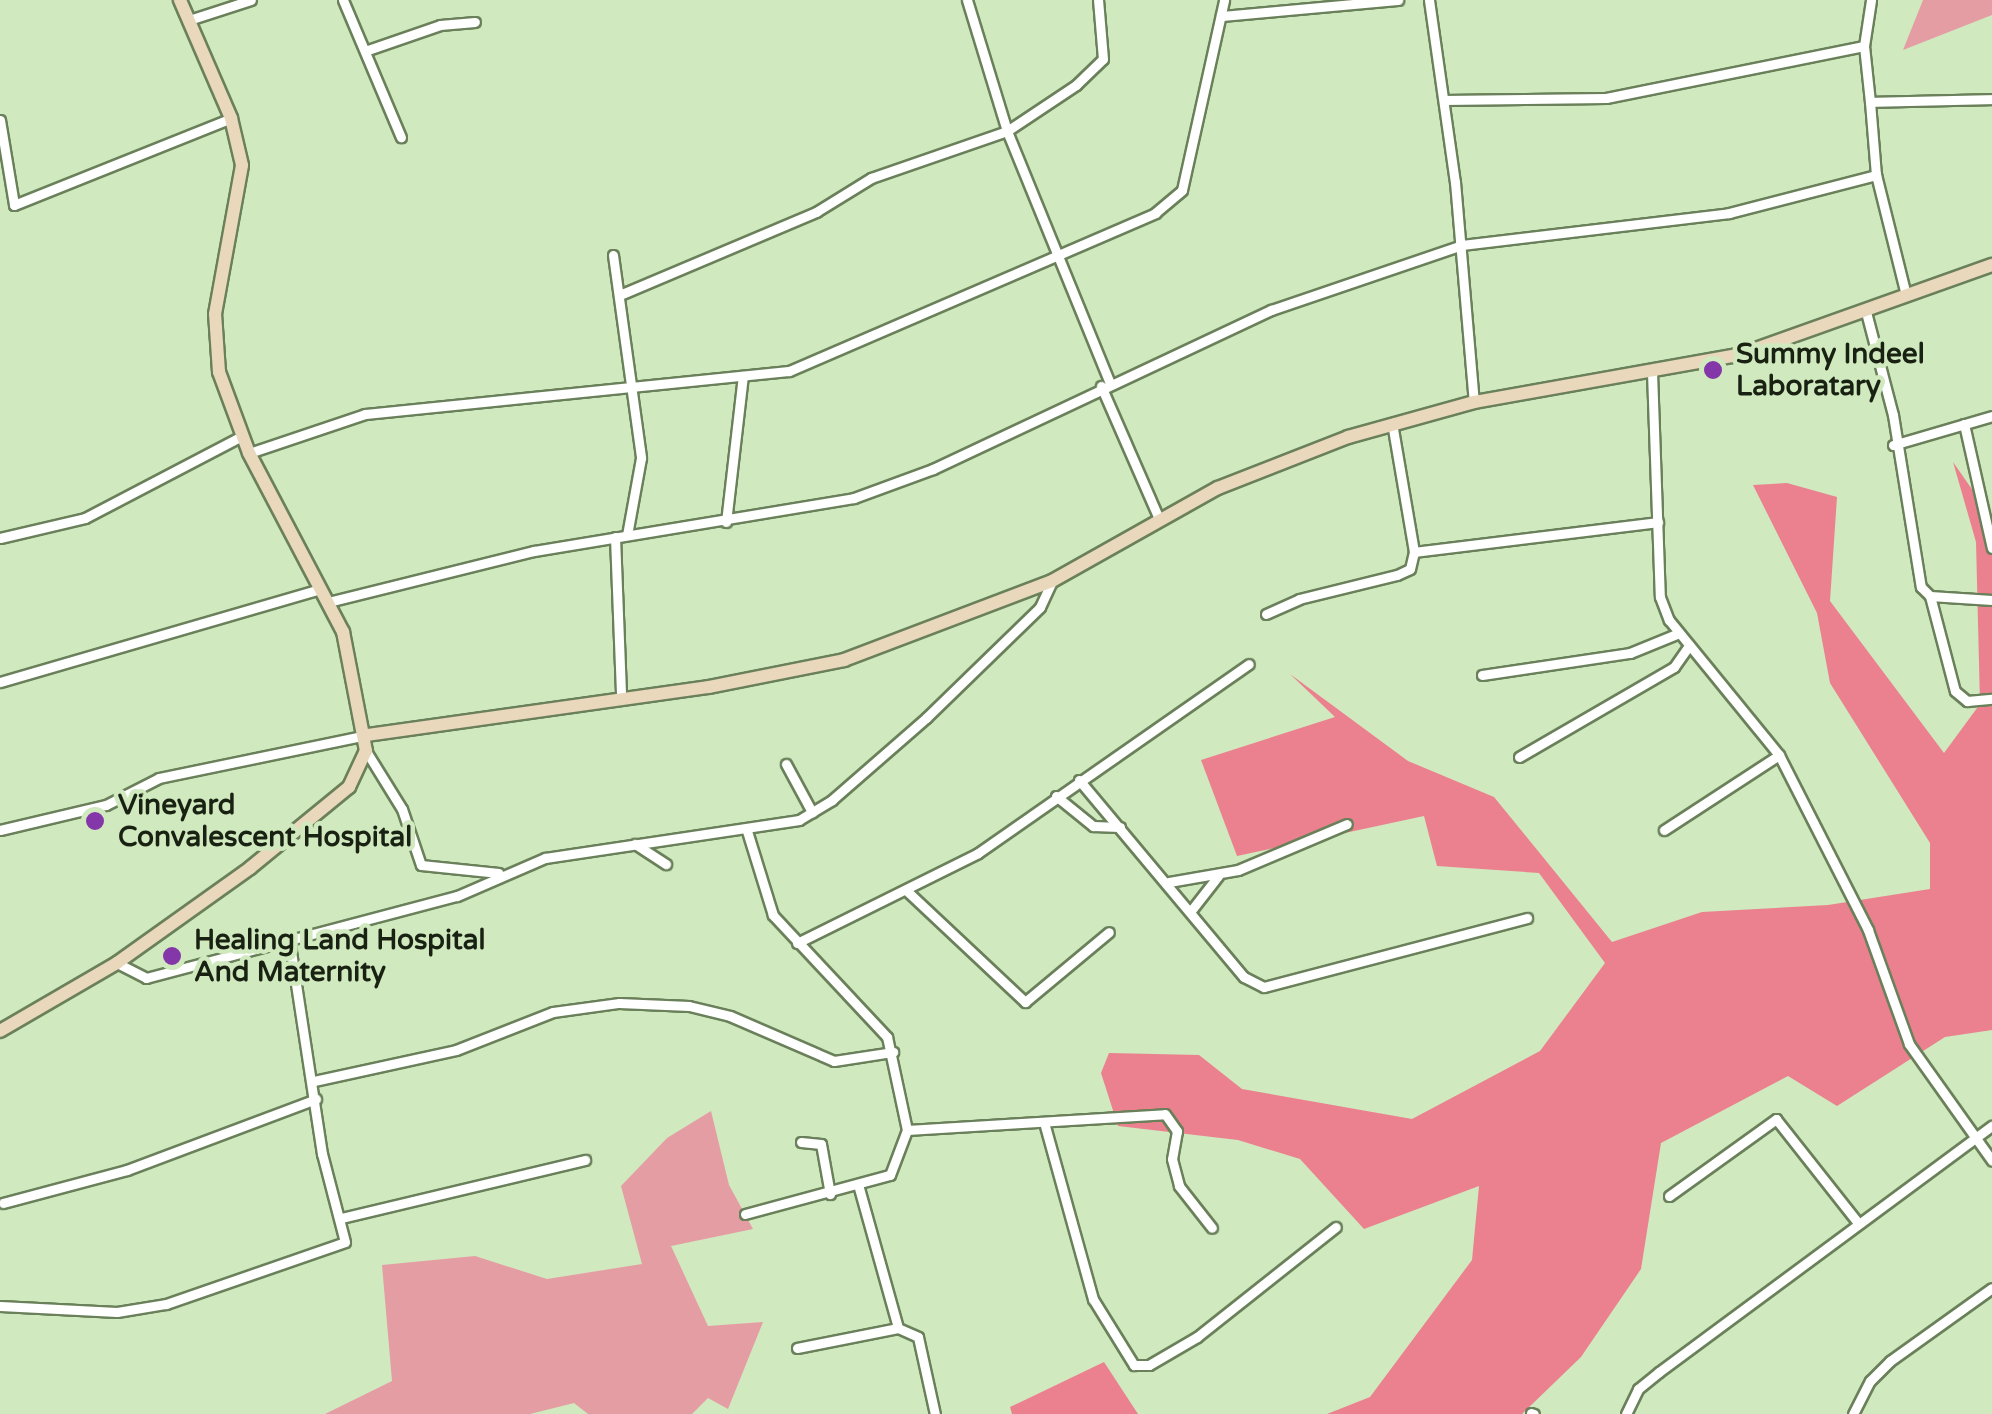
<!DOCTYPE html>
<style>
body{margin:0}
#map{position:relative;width:1992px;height:1414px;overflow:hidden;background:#d0e9bf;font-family:"Varela Round",sans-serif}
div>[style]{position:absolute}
.green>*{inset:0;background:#e59da4}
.forest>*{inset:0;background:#eb818e}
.roads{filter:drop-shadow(2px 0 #6a805a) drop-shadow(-2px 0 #6a805a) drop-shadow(0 2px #6a805a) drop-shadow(0 -2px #6a805a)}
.street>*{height:9px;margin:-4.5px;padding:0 4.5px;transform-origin:4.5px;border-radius:4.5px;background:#fff}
.secondary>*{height:12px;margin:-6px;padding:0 6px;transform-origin:6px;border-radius:6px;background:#e9d8bc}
.dots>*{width:28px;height:28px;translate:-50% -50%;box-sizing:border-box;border:5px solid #d0e9bf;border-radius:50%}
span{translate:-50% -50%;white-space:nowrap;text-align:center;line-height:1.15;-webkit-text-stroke:9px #d0e9bf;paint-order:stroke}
.poi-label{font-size:28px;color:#192212;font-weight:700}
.left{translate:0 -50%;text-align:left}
</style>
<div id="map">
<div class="green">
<div style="clip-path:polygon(1923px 0,1992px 0,1992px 15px,1903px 50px)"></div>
<div style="clip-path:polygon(711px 1111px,729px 1185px,753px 1229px,671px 1246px,708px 1326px,763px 1322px,728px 1409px,708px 1398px,692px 1414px,588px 1414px,574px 1403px,530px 1414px,325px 1414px,392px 1381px,382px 1265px,475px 1256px,547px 1279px,642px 1264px,621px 1186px,667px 1138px)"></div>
</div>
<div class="forest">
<div style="clip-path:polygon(1953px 462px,1976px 495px,1992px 544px,1992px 1030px,1945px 1037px,1837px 1106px,1788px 1076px,1661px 1143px,1641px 1269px,1581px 1357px,1522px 1414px,1327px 1414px,1370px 1397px,1472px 1260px,1479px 1186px,1364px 1229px,1300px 1159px,1238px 1140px,1118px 1126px,1101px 1073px,1109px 1053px,1199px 1055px,1242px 1089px,1412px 1119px,1540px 1051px,1605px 963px,1539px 873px,1437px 866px,1424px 816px,1237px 856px,1201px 760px,1335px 717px,1290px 674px,1408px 761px,1494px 797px,1612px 942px,1702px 912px,1828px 905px,1930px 889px,1930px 843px,1830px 683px,1817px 613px,1753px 485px,1787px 483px,1837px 497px,1830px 601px,1944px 753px,1980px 704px,1976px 542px)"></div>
<div style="clip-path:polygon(1104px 1362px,1138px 1414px,1012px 1414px,1010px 1407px)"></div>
</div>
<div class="roads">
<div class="street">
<div style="left:343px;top:0;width:149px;rotate:67.1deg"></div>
<div style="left:967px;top:0;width:137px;rotate:73deg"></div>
<div style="left:1007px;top:131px;width:270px;rotate:67.8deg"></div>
<div style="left:1429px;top:0;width:184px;rotate:81.9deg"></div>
<div style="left:1455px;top:182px;width:221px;rotate:85.1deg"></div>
<div style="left:1221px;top:16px;width:178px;rotate:-5.2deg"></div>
<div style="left:189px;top:20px;width:65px;rotate:-17.9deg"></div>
<div style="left:365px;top:51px;width:79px;rotate:-19.1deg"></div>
<div style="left:440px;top:25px;width:35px;rotate:-5deg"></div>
<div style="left:1444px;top:100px;width:162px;rotate:-0.7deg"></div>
<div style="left:1606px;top:98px;width:263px;rotate:-11.4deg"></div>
<div style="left:1870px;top:102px;width:56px;rotate:-96.1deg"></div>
<div style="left:1864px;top:46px;width:47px;rotate:-81.3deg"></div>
<div style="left:0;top:120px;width:86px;rotate:80.6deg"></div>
<div style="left:14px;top:205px;width:234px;rotate:-21.8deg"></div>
<div style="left:613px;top:255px;width:205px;rotate:82.1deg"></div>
<div style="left:641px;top:458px;width:78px;rotate:100.3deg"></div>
<div style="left:622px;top:294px;width:211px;rotate:-22.9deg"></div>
<div style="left:816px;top:212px;width:65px;rotate:-31.7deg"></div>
<div style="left:871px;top:178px;width:144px;rotate:-19.1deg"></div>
<div style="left:1007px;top:131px;width:83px;rotate:-33.7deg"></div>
<div style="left:1076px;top:85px;width:37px;rotate:-44deg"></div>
<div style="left:1103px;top:59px;width:59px;rotate:-94.8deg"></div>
<div style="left:1906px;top:295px;width:124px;rotate:-104deg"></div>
<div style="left:1876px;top:175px;width:73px;rotate:-94.7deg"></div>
<div style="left:1870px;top:102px;width:122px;rotate:-1.4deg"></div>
<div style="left:1866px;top:312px;width:106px;rotate:75.3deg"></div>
<div style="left:1893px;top:415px;width:174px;rotate:80.8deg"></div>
<div style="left:1921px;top:587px;width:13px;rotate:45deg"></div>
<div style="left:1930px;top:596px;width:62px;rotate:3.7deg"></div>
<div style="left:1652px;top:372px;width:225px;rotate:88deg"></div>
<div style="left:1660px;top:597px;width:25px;rotate:69deg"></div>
<div style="left:1669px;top:620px;width:174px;rotate:50.8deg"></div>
<div style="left:1779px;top:755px;width:196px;rotate:63deg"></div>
<div style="left:1868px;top:930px;width:121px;rotate:70.2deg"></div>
<div style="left:1909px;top:1044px;width:143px;rotate:54.6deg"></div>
<div style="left:1101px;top:386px;width:145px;rotate:66.4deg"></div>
<div style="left:1392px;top:423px;width:131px;rotate:80.3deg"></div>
<div style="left:1414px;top:552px;width:246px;rotate:-7deg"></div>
<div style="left:1964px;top:424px;width:127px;rotate:77.3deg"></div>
<div style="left:1893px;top:445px;width:103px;rotate:-16.3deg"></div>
<div style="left:249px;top:453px;width:122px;rotate:-18.6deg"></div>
<div style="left:365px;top:414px;width:426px;rotate:-5.8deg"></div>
<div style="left:789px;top:371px;width:399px;rotate:-23.3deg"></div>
<div style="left:1155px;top:213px;width:35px;rotate:-40deg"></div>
<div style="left:1182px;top:190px;width:195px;rotate:-77.5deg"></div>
<div style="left:726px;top:522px;width:147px;rotate:-83.4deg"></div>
<div style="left:615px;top:537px;width:158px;rotate:87.8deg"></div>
<div style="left:0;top:538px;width:87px;rotate:-13.2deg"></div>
<div style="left:85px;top:518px;width:177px;rotate:-27.6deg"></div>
<div style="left:1930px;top:596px;width:98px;rotate:75.3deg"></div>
<div style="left:1955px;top:691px;width:16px;rotate:40deg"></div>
<div style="left:1967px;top:701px;width:25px;rotate:-5deg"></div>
<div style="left:328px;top:602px;width:212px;rotate:-13.9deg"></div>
<div style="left:534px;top:551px;width:324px;rotate:-9.4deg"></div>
<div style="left:854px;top:498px;width:84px;rotate:-20.2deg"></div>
<div style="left:933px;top:469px;width:374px;rotate:-25.2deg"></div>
<div style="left:1271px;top:310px;width:202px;rotate:-18.8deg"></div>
<div style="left:1462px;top:245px;width:269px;rotate:-6.8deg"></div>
<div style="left:1729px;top:213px;width:152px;rotate:-14.5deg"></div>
<div style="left:1266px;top:614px;width:36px;rotate:-24deg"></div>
<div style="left:1299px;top:599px;width:101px;rotate:-13.8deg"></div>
<div style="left:1397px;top:575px;width:14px;rotate:-25deg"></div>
<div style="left:1410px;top:569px;width:17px;rotate:-77deg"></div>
<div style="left:1482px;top:675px;width:150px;rotate:-8.5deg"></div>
<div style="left:1630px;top:653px;width:53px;rotate:-22.2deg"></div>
<div style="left:0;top:682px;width:333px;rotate:-16.2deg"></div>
<div style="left:366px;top:751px;width:68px;rotate:58.2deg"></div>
<div style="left:402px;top:809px;width:59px;rotate:71.3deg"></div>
<div style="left:421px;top:865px;width:78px;rotate:5.9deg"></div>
<div style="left:1519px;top:757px;width:179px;rotate:-30.1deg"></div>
<div style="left:1674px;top:667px;width:24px;rotate:-55deg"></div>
<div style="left:786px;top:764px;width:55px;rotate:61.6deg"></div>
<div style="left:1079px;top:780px;width:257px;rotate:50.1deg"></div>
<div style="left:1244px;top:977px;width:22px;rotate:27deg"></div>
<div style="left:1264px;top:987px;width:272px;rotate:-14.7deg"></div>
<div style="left:1056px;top:796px;width:48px;rotate:39deg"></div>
<div style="left:1093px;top:826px;width:27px;rotate:2deg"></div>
<div style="left:0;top:830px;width:109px;rotate:-13.3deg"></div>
<div style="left:106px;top:805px;width:59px;rotate:-27deg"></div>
<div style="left:159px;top:778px;width:212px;rotate:-11.7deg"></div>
<div style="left:1664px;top:830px;width:137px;rotate:-33.1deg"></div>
<div style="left:635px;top:844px;width:37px;rotate:33deg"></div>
<div style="left:1169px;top:882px;width:70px;rotate:-9.9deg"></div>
<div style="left:1238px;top:870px;width:118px;rotate:-22.9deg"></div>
<div style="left:908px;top:892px;width:161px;rotate:43.2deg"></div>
<div style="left:1025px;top:1002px;width:109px;rotate:-39.8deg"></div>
<div style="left:1190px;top:912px;width:46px;rotate:-52.1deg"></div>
<div style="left:797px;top:943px;width:202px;rotate:-26.4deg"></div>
<div style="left:978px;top:853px;width:330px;rotate:-34.9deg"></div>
<div style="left:117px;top:963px;width:33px;rotate:27deg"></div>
<div style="left:146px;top:978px;width:322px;rotate:-14.8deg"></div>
<div style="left:457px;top:896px;width:96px;rotate:-23.4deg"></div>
<div style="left:545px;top:858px;width:257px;rotate:-8.5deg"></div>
<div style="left:799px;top:820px;width:39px;rotate:-31deg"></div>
<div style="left:832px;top:800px;width:125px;rotate:-41.1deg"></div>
<div style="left:926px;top:718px;width:159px;rotate:-44.2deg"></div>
<div style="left:1040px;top:607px;width:29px;rotate:-65deg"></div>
<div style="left:314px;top:1081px;width:145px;rotate:-12.3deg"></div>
<div style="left:456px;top:1050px;width:104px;rotate:-21.4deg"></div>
<div style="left:553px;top:1012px;width:67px;rotate:-7.8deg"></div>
<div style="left:619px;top:1003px;width:70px;rotate:2.5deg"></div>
<div style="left:689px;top:1006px;width:42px;rotate:13.7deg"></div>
<div style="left:730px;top:1016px;width:113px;rotate:23.4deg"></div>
<div style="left:834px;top:1061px;width:60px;rotate:-8.7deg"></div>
<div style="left:1045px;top:1126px;width:180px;rotate:74.5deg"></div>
<div style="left:1093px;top:1299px;width:78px;rotate:58.2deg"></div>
<div style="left:1134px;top:1365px;width:15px"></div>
<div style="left:1149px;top:1365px;width:56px;rotate:-30.3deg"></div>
<div style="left:1197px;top:1337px;width:177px;rotate:-38.4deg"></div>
<div style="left:907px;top:1130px;width:258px;rotate:-3.5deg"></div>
<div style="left:1165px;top:1114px;width:21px;rotate:55deg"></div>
<div style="left:1177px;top:1131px;width:28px;rotate:100deg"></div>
<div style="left:1172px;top:1159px;width:28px;rotate:75deg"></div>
<div style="left:1179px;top:1186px;width:53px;rotate:51.8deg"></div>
<div style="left:801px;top:1142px;width:20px;rotate:6deg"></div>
<div style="left:821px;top:1144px;width:51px;rotate:79.8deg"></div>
<div style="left:859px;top:1188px;width:145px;rotate:74.4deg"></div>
<div style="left:1669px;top:1196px;width:132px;rotate:-35.7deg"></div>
<div style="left:1776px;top:1119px;width:132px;rotate:51.7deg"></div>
<div style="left:3px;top:1203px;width:128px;rotate:-14.9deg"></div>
<div style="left:127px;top:1170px;width:202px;rotate:-20.6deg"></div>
<div style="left:745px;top:1214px;width:150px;rotate:-15.1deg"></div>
<div style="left:890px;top:1175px;width:48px;rotate:-69.3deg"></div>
<div style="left:907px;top:1130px;width:95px;rotate:-102.1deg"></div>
<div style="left:887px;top:1037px;width:167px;rotate:-133.1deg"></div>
<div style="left:773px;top:915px;width:88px;rotate:-107.2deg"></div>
<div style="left:341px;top:1218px;width:251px;rotate:-13.4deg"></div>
<div style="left:0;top:1306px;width:117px;rotate:2.9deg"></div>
<div style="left:117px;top:1312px;width:50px;rotate:-9.3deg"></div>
<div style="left:166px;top:1304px;width:189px;rotate:-19.1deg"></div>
<div style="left:345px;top:1242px;width:91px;rotate:-104.6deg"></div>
<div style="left:322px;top:1154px;width:219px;rotate:-98.7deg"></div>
<div style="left:797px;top:1348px;width:103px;rotate:-11.2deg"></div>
<div style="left:898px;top:1328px;width:22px;rotate:24deg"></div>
<div style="left:918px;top:1337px;width:79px;rotate:77.6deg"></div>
<div style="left:1531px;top:1413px;width:3px;rotate:18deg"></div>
<div style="left:1626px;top:1414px;width:28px;rotate:-64deg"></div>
<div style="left:1638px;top:1389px;width:27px;rotate:-39deg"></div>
<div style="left:1659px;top:1372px;width:414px;rotate:-36.5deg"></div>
<div style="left:1853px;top:1414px;width:37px;rotate:-63deg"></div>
<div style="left:1870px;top:1381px;width:28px;rotate:-45deg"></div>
<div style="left:1890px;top:1361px;width:125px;rotate:-35.6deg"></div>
</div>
<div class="secondary">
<div style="left:367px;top:735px;width:345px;rotate:-8deg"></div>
<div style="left:709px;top:687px;width:138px;rotate:-11.3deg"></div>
<div style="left:844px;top:660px;width:222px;rotate:-20.8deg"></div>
<div style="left:1052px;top:581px;width:190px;rotate:-29.3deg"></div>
<div style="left:1218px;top:488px;width:140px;rotate:-21.4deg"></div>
<div style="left:1348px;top:437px;width:131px;rotate:-15.5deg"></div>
<div style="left:1474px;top:402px;width:269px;rotate:-10.1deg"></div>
<div style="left:1739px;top:355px;width:269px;rotate:-19.6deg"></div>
<div style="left:0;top:1031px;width:135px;rotate:-30.2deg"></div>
<div style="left:117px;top:963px;width:163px;rotate:-35.5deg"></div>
<div style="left:250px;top:868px;width:128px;rotate:-39.3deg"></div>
<div style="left:349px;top:787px;width:40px;rotate:-65deg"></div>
<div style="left:366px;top:751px;width:121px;rotate:-100.9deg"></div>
<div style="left:343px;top:632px;width:202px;rotate:-117.7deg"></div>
<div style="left:249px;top:453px;width:86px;rotate:-110.3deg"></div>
<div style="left:219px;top:372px;width:58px;rotate:-93.9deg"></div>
<div style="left:215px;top:314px;width:151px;rotate:-79.7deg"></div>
<div style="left:242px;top:165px;width:48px;rotate:-103.2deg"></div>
<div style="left:231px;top:118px;width:129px;rotate:-113.4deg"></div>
</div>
</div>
<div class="dots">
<div style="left:1713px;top:370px;background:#8437a8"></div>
<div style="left:95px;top:821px;background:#8437a8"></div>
<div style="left:172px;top:956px;background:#8437a8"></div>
</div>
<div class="poi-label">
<span class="left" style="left:1736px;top:370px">Summy Indeel<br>Laboratary</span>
<span class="left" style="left:118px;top:821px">Vineyard<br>Convalescent Hospital</span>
<span class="left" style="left:194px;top:956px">Healing Land Hospital<br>And Maternity</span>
</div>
</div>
